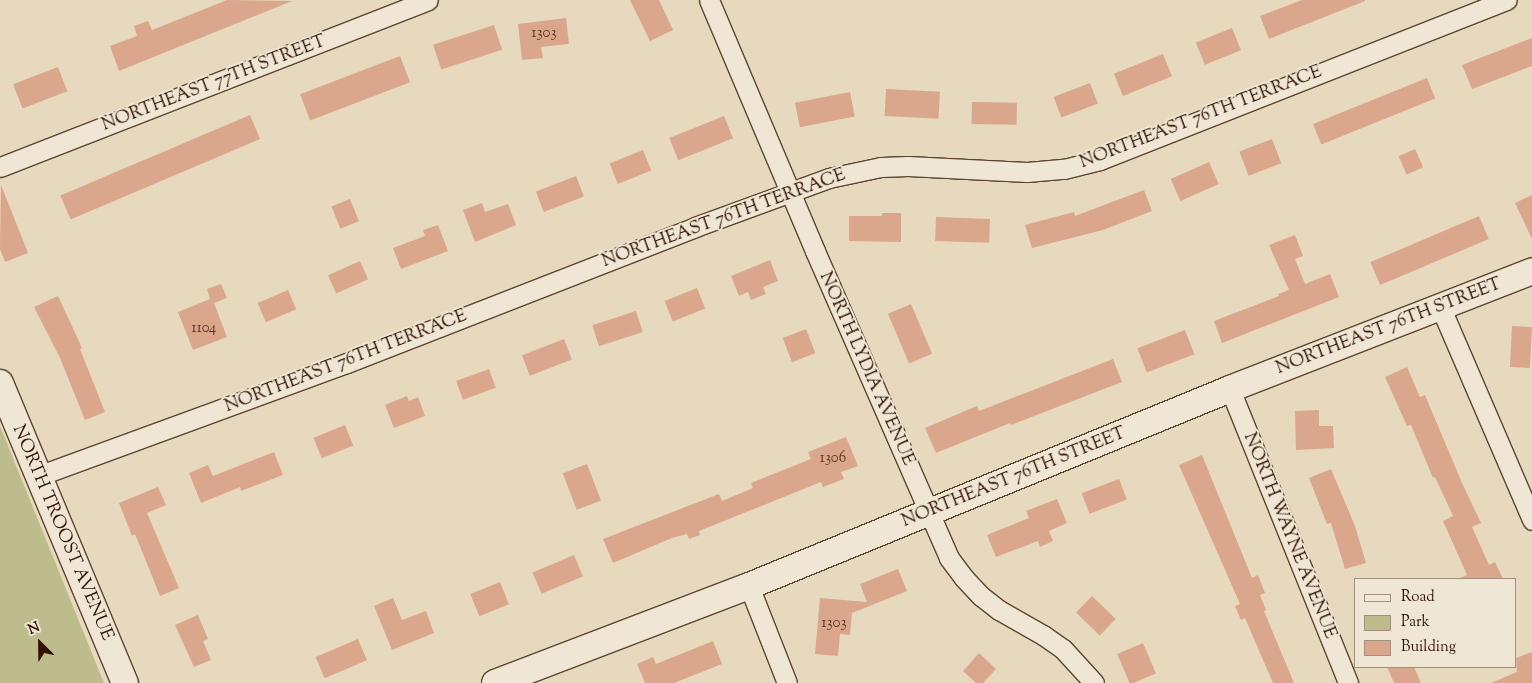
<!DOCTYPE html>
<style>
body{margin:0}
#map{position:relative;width:1532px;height:683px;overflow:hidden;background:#e7d9be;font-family:"Sorts Mill Goudy",serif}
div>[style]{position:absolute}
.green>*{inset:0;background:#bebc8c}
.building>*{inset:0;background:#daa78c;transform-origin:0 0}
.roads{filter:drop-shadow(1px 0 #5e4430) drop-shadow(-1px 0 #5e4430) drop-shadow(0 1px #5e4430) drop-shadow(0 -1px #5e4430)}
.street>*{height:19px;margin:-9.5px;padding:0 9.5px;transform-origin:9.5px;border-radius:9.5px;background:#efe6d5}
.secondary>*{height:26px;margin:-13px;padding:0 13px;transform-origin:13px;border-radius:13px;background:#efe6d5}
span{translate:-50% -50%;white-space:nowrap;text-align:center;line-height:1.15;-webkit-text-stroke:4px #efe6d5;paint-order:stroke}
.number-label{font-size:15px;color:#5b3723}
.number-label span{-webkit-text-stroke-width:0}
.street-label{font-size:18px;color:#311200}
.legend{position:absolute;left:1354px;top:578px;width:162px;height:90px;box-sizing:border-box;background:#efe6d5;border:1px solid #a39180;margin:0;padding:6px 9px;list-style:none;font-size:15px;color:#311200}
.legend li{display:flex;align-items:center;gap:10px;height:25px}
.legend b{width:25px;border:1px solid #a39180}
.north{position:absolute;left:15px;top:618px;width:50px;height:50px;-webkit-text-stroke:4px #efe6d5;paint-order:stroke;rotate:337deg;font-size:14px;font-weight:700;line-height:20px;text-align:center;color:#311200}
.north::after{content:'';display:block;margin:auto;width:18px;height:22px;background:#311200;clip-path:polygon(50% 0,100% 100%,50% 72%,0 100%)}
</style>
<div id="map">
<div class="green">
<div style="clip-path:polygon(0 426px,104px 683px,0 683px)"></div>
</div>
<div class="building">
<div style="clip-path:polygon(227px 0,292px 1px,119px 71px,110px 46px,137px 36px,134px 26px,148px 21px,152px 30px)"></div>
<div style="clip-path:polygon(630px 0,659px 0,673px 30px,650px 41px)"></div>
<div style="clip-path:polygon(1302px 0,1365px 0,1365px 1px,1269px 39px,1260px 16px)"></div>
<div style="clip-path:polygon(566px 18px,569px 44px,541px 47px,543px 58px,522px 60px,518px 24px)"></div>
<div style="left:494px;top:25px;width:26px;height:64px;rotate:72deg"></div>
<div style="left:1232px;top:28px;width:24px;height:39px;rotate:68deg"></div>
<div style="clip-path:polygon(1532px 38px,1532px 66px,1472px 89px,1462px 65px)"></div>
<div style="left:1163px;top:54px;width:24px;height:53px;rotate:68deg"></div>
<div style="left:400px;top:56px;width:28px;height:107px;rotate:69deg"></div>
<div style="left:58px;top:67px;width:26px;height:48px;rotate:69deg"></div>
<div style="left:1427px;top:78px;width:22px;height:123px;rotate:68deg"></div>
<div style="left:1090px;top:83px;width:22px;height:39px;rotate:69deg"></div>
<div style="left:886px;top:89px;width:54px;height:27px;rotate:3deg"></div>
<div style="left:850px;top:92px;width:25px;height:56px;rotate:79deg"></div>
<div style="left:972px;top:102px;width:45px;height:22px;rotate:1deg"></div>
<div style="left:250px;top:115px;width:26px;height:206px;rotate:67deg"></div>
<div style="left:724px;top:116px;width:24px;height:59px;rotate:68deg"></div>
<div style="left:1272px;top:139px;width:26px;height:35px;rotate:69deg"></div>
<div style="left:1415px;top:149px;width:20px;height:18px;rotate:66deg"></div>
<div style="left:643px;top:150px;width:22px;height:36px;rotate:68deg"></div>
<div style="left:1209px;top:162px;width:24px;height:42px;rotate:66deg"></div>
<div style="left:576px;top:176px;width:22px;height:43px;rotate:69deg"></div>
<div style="clip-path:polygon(1px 185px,28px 253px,5px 262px,0 249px)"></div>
<div style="clip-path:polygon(1144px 190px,1152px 211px,1103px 230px,1032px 248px,1025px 225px,1074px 212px,1075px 216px)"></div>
<div style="clip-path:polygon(1532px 195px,1532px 239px,1515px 203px)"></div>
<div style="left:350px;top:199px;width:24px;height:20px;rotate:68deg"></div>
<div style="clip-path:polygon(482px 203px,485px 212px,508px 204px,516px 225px,475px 242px,463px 210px)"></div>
<div style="clip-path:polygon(882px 213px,901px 213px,901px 242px,849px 241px,849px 216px,882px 216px)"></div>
<div style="left:1479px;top:216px;width:25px;height:118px;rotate:67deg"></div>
<div style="left:936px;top:217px;width:54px;height:24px;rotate:2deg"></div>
<div style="clip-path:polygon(438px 225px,448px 251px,401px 269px,393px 248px,425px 236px,423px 230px)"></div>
<div style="clip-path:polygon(1295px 235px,1303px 256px,1295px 259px,1305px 284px,1330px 274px,1339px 297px,1222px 343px,1214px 321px,1279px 296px,1278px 294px,1289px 290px,1269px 245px)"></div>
<div style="clip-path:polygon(770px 260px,778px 281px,763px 287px,766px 294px,751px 300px,748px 292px,739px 296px,731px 276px)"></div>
<div style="left:360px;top:261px;width:20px;height:35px;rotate:66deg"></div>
<div style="clip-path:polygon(221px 284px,227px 298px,214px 303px,227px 337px,193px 350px,178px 312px,210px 299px,207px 289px)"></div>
<div style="left:697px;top:288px;width:22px;height:35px;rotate:68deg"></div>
<div style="left:288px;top:290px;width:21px;height:33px;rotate:67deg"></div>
<div style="clip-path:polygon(58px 296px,82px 348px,80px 349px,105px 412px,85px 420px,60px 358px,34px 307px)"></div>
<div style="left:911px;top:304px;width:54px;height:25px;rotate:67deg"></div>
<div style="left:636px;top:311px;width:22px;height:46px;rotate:72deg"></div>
<div style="left:1512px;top:326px;width:20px;height:41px;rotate:3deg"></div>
<div style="left:806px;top:329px;width:26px;height:25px;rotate:69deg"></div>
<div style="left:1185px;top:330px;width:26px;height:51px;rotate:69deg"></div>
<div style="left:564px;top:339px;width:22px;height:45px;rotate:69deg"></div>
<div style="clip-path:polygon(1113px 359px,1122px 382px,1011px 425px,1010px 423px,936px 453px,925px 428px,977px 406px,979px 411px)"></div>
<div style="clip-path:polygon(1407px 367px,1420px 397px,1425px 395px,1462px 483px,1481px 523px,1472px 527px,1489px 565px,1495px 562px,1503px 579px,1458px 579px,1467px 575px,1443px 521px,1453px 516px,1435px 477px,1433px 478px,1411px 425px,1407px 426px,1385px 377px)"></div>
<div style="left:489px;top:369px;width:20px;height:35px;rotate:70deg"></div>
<div style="clip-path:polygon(407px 396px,409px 401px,418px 397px,425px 416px,394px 428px,385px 405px)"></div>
<div style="clip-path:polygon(1319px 410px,1319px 426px,1333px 426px,1334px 448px,1296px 450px,1295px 411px)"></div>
<div style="left:345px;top:425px;width:22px;height:34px;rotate:68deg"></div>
<div style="clip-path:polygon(846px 437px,858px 466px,841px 472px,844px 479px,823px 487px,821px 482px,699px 531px,700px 535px,689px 539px,687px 534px,672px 538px,613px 563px,603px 539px,719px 494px,722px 501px,753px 488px,751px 483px,811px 459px,808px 452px)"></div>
<div style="clip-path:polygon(274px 452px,283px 475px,241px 491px,240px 487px,201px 503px,189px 473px,208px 465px,213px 476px)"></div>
<div style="clip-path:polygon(1202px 455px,1252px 578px,1258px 575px,1265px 593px,1260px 595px,1266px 610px,1264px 611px,1294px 683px,1273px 683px,1245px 618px,1241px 620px,1235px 606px,1240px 604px,1179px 465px)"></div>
<div style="left:587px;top:464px;width:39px;height:26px;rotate:69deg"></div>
<div style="clip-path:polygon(1331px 469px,1355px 526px,1366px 563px,1345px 569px,1331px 523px,1327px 524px,1309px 478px)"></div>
<div style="left:1119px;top:479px;width:22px;height:40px;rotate:69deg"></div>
<div style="clip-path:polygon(158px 487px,166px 505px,147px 513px,179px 588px,160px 596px,135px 534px,132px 536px,119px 503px)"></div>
<div style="clip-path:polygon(1057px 499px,1067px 523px,1049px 531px,1053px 541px,1040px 547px,1038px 541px,996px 557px,987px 535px,1029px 518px,1026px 511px)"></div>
<div style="left:574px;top:555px;width:23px;height:45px;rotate:67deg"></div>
<div style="clip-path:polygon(898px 569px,907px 591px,852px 613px,850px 635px,840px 634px,838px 656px,815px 654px,820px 598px,867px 602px,860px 584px)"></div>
<div style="left:500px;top:582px;width:24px;height:32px;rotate:68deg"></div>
<div style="left:1092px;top:596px;width:33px;height:23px;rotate:44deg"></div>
<div style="clip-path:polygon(393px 598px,402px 620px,426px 611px,434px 633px,392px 650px,374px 606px)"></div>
<div style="clip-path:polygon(198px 615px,208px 639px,203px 641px,211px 660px,194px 667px,175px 625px)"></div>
<div style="left:358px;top:639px;width:23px;height:46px;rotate:67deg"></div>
<div style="clip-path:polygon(713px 641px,722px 664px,674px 683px,645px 683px,637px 664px,653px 657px,656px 664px)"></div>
<div style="left:1143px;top:643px;width:33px;height:28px;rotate:67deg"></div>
<div style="clip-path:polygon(1532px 652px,1532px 683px,1491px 683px,1517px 672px,1516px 658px)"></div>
<div style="clip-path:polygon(979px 653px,996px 669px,983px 683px,976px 683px,963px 671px)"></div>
<div style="clip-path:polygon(1387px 667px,1414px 667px,1421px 683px,1394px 683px)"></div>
</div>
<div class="roads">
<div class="street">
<div style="left:709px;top:0;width:272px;rotate:67.1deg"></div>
<div style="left:815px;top:251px;width:335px;rotate:66.4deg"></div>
<div style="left:949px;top:558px;width:25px;rotate:53deg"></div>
<div style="left:964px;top:578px;width:25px;rotate:47deg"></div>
<div style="left:981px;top:596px;width:23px;rotate:38deg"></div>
<div style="left:999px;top:610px;width:51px;rotate:29.6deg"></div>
<div style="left:1043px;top:635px;width:24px;rotate:35deg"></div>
<div style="left:1063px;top:649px;width:46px;rotate:47.6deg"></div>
<div style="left:0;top:167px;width:459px;rotate:-21.3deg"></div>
<div style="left:1440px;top:306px;width:233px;rotate:66.7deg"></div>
<div style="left:1230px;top:389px;width:317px;rotate:68.1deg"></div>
<div style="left:38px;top:476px;width:329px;rotate:-20.1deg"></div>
<div style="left:347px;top:363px;width:374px;rotate:-21.3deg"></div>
<div style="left:695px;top:227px;width:143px;rotate:-20.1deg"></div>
<div style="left:829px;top:178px;width:53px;rotate:-11.9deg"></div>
<div style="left:881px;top:167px;width:27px;rotate:-2deg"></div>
<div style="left:908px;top:166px;width:119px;rotate:2.9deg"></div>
<div style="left:1027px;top:172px;width:37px;rotate:-5deg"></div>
<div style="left:1064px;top:169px;width:37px;rotate:-14deg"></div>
<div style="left:1100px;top:160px;width:437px;rotate:-21.5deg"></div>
<div style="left:749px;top:586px;width:104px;rotate:68.6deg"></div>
</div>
<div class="secondary">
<div style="left:0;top:383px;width:325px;rotate:67.4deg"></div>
<div style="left:495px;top:683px;width:272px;rotate:-20.9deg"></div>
<div style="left:749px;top:586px;width:520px;rotate:-22.27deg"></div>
<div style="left:1230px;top:389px;width:324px;rotate:-21.3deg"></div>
</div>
</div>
<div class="number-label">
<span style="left:544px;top:34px">1303</span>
<span style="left:204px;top:329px">1104</span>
<span style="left:833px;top:459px">1306</span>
<span style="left:834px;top:624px">1303</span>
</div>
<div class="street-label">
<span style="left:214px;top:84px;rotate:-21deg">NORTHEAST 77TH STREET</span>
<span style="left:1201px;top:118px;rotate:-21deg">NORTHEAST 76TH TERRACE</span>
<span style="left:724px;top:219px;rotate:-20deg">NORTHEAST 76TH TERRACE</span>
<span style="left:1389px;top:327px;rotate:-21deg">NORTHEAST 76TH STREET</span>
<span style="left:346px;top:362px;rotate:-21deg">NORTHEAST 76TH TERRACE</span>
<span style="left:866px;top:369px;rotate:66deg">NORTH LYDIA AVENUE</span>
<span style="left:1014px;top:478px;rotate:-22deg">NORTHEAST 76TH STREET</span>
<span style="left:62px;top:533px;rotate:67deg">NORTH TROOST AVENUE</span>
<span style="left:1289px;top:536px;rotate:68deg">NORTH WAYNE AVENUE</span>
</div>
<ul class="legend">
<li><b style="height:6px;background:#efe6d5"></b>Road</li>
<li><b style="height:14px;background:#bebc8c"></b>Park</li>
<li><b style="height:14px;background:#daa78c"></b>Building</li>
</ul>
<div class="north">N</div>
</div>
